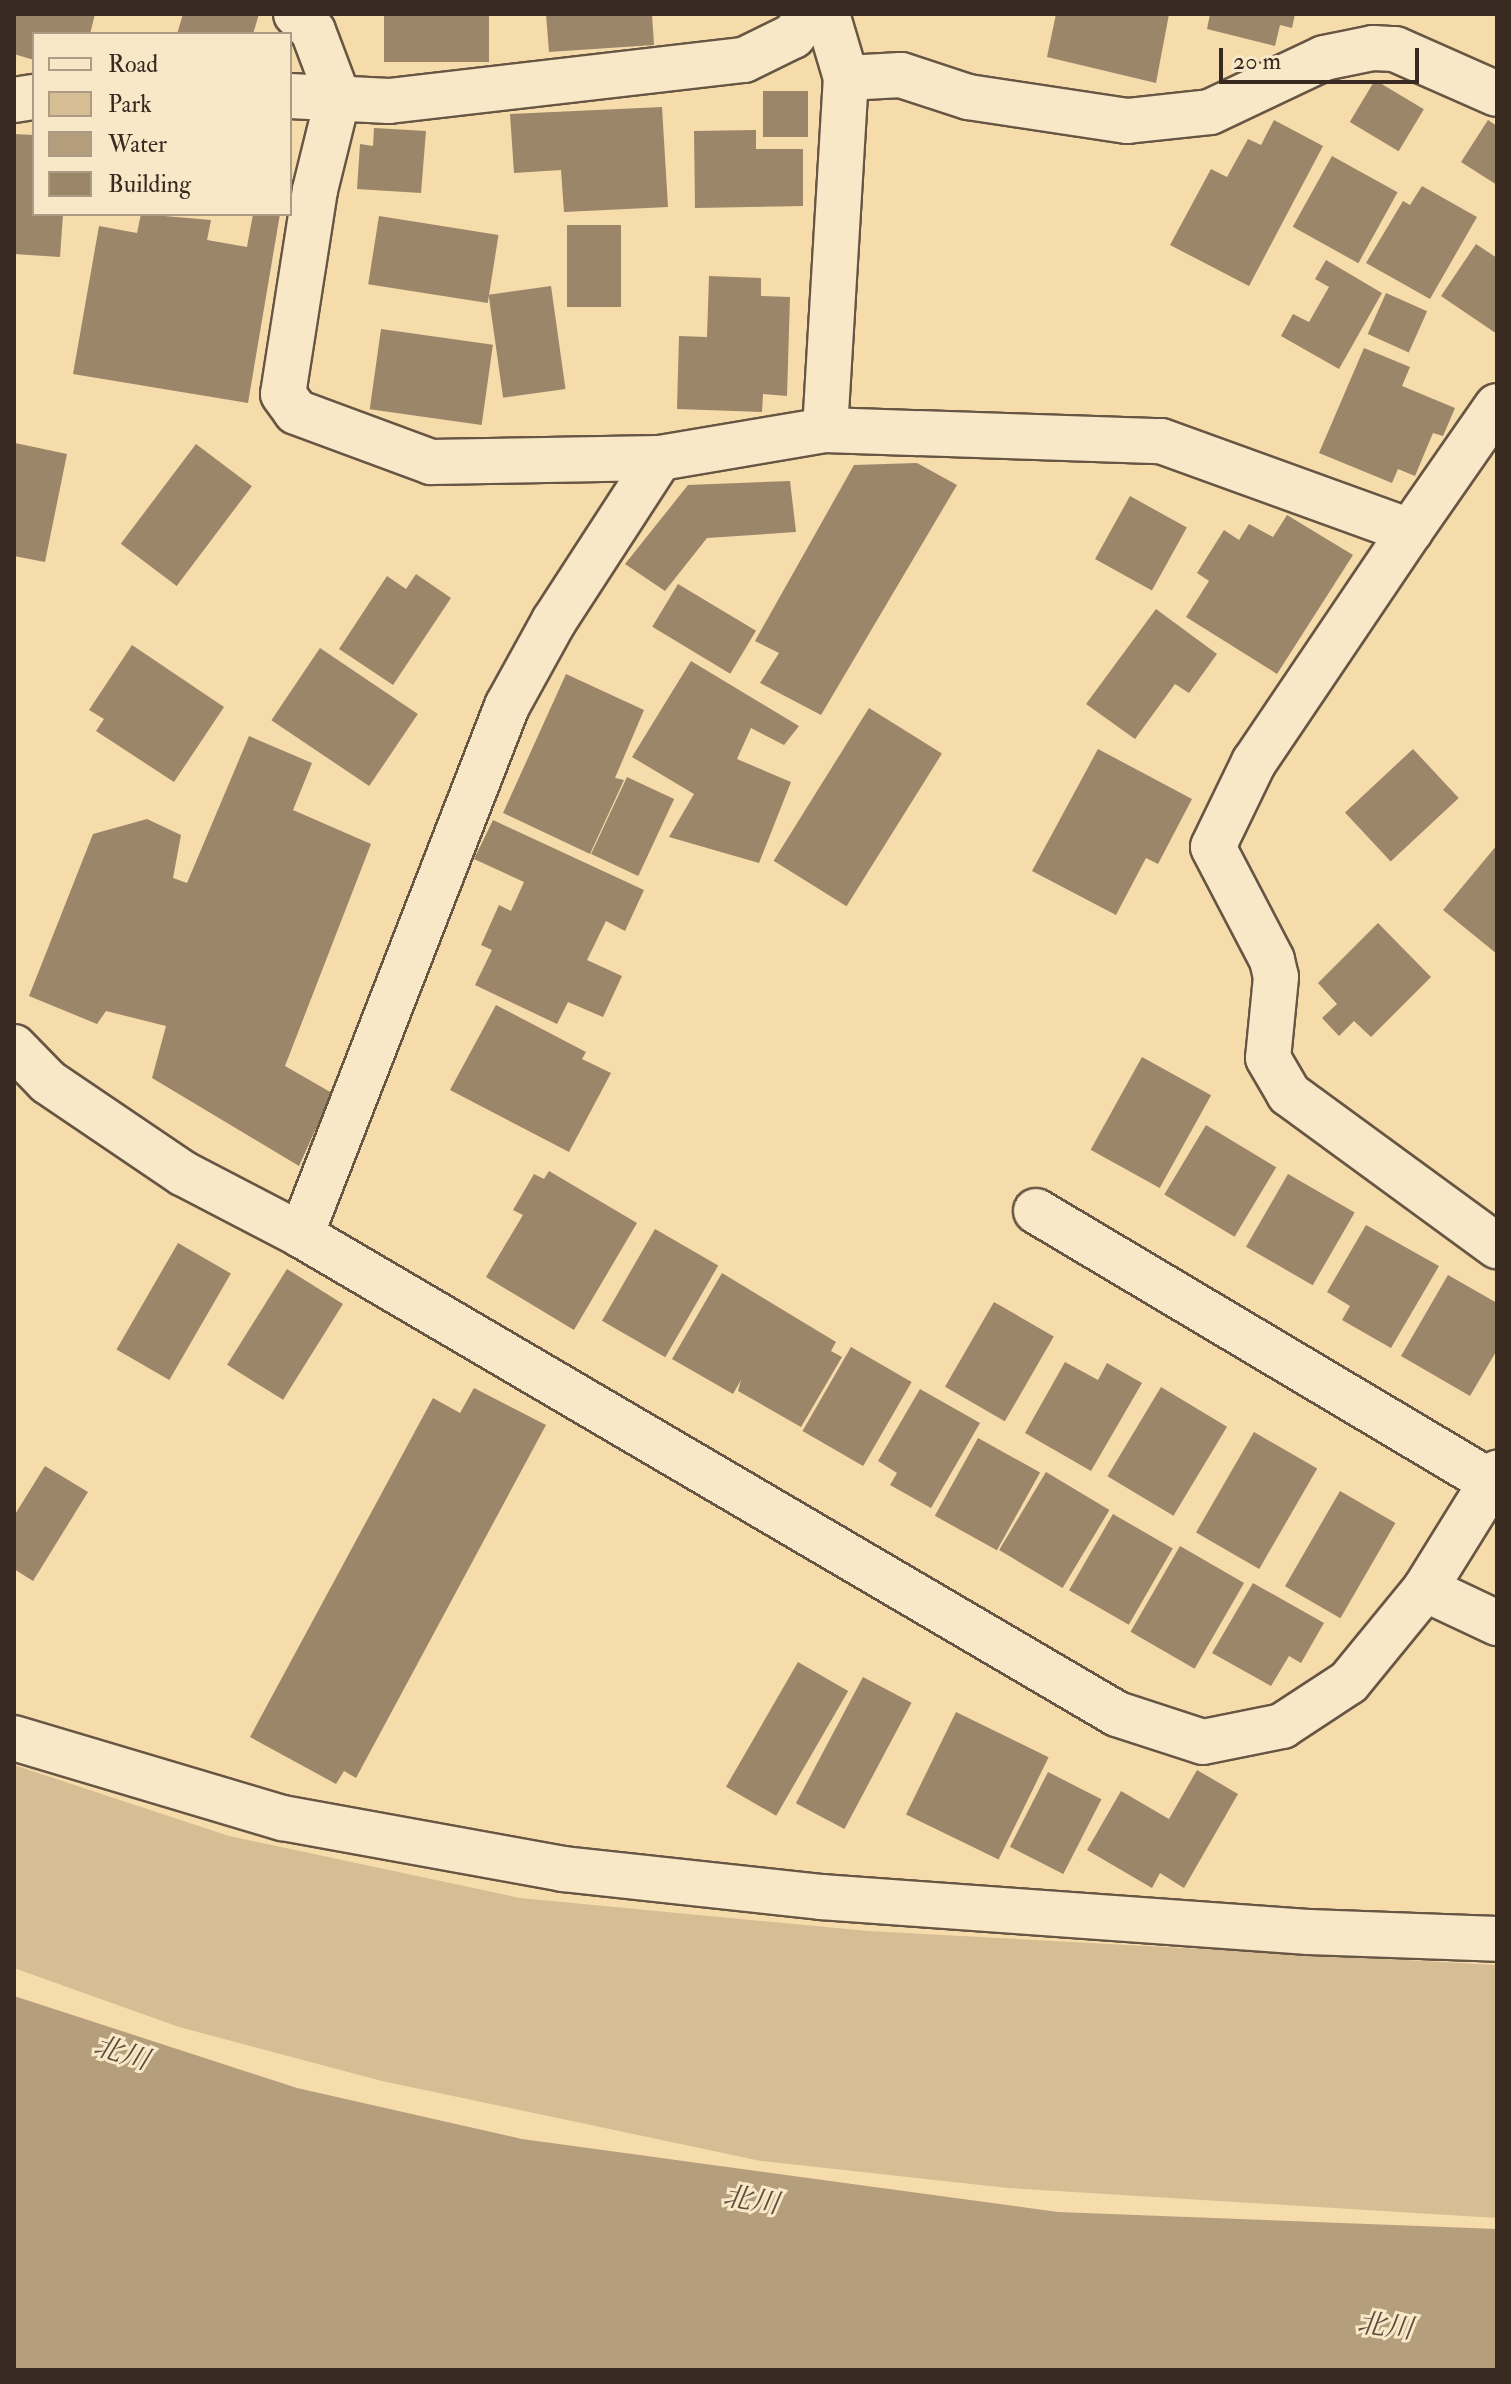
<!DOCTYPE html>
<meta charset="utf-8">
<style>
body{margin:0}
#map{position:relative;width:1511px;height:2384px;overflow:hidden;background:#f6dbab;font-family:"IM FELL Double Pica","Noto Serif JP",serif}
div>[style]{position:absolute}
.green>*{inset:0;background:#d6bd94}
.water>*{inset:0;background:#b59e7c}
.building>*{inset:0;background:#9b8669;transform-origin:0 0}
.roads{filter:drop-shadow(2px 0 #685644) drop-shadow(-2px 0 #685644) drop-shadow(0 2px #685644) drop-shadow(0 -2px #685644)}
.minor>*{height:44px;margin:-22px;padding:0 22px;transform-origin:22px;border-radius:22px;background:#f9e8c8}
span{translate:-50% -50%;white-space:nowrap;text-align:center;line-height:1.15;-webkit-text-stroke:6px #f9e8c8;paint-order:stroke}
.water-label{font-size:28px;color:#5e4c3c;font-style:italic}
.frame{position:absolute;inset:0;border:16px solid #382921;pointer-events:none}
.legend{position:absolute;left:32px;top:32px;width:260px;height:184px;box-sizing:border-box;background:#f9e8c8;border:2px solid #ac9c85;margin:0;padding:10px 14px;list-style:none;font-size:24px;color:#382921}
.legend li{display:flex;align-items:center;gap:16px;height:40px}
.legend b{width:40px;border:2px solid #ac9c85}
.scale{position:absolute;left:1219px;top:48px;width:200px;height:36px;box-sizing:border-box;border:4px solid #382921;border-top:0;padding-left:10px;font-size:24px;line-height:28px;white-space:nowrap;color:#382921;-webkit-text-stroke:6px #f9e8c8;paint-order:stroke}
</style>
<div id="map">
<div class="green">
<div style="clip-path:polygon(14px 1765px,229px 1836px,520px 1898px,868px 1931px,1497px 1965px,1497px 2218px,1008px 2188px,761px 2161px,382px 2081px,179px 2027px,14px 1968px)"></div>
</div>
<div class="water">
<div style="clip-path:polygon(14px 1996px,297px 2088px,522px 2139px,1058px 2212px,1497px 2229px,1497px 2370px,14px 2370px)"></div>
</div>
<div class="building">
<div style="clip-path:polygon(14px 14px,95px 14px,90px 34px,34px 34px,34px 60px,14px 54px)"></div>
<div style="clip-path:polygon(183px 14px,259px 14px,253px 34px,177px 34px)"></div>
<div style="left:384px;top:14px;width:105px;height:48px"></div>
<div style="clip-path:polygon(546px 14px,652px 14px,654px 45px,549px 52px)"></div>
<div style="clip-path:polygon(1056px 14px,1169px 14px,1156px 83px,1047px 57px)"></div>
<div style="clip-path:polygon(1210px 14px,1295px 14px,1292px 28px,1280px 25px,1275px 46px,1207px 29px)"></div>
<div style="left:1375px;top:80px;width:57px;height:49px;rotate:31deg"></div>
<div style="left:763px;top:91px;width:45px;height:46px"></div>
<div style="clip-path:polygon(662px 107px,668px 207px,564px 212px,561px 170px,514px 173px,510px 114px)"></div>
<div style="clip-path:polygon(1274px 120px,1323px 146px,1249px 286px,1170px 245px,1211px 169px,1227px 177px,1248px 139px,1261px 145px)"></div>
<div style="clip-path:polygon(1488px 120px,1497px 126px,1497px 185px,1461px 162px)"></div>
<div style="clip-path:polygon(374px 128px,426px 131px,421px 193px,357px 189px,360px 144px,373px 146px)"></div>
<div style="clip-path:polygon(756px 130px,756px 149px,803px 149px,803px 206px,695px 208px,694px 131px)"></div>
<div style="clip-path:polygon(14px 134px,34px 135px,34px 214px,63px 214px,60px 257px,14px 254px)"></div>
<div style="left:1332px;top:156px;width:75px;height:81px;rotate:29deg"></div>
<div style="clip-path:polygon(1422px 186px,1477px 217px,1430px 299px,1366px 263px,1403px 201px,1410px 205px)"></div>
<div style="clip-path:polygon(141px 214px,211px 220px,207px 240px,247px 247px,253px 214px,280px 214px,248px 403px,73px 374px,99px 226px,137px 233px)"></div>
<div style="left:379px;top:216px;width:121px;height:69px;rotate:9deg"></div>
<div style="left:567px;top:225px;width:54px;height:82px"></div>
<div style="clip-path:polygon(1476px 244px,1497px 258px,1497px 334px,1441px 296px)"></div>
<div style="clip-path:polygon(1326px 260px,1382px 293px,1339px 369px,1281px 336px,1293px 314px,1309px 322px,1329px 287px,1315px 279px)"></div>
<div style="clip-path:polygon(709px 276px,761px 278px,761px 296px,790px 297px,787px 396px,763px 394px,762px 412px,677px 409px,679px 336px,707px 337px)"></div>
<div style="left:551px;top:286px;width:104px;height:63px;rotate:82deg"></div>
<div style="left:1386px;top:293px;width:45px;height:45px;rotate:24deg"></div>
<div style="left:381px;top:329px;width:113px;height:81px;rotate:8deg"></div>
<div style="clip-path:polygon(1364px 348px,1410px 367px,1402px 386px,1455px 408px,1443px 436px,1433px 433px,1415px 476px,1398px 469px,1392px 483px,1319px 453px)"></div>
<div style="clip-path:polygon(15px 443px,67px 454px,45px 562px,14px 556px)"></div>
<div style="left:196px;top:444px;width:70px;height:125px;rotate:37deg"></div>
<div style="clip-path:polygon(917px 463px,957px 485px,821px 715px,760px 683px,779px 653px,755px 641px,854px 465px)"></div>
<div style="clip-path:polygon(790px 481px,796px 532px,707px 538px,665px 591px,625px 564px,688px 485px)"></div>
<div style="left:1130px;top:496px;width:65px;height:72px;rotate:29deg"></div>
<div style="clip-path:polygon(1287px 515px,1353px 555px,1277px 674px,1186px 617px,1209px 581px,1197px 573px,1224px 530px,1239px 540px,1249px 524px,1273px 537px)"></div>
<div style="clip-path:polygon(416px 574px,451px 598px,393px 685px,339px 649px,387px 576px,406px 589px)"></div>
<div style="left:678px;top:584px;width:91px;height:50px;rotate:31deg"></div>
<div style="clip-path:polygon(1156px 609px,1217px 654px,1189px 693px,1175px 684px,1135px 739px,1086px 704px)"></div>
<div style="clip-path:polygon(132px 645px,224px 707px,174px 782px,96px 731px,104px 719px,89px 710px)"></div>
<div style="left:320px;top:648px;width:118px;height:87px;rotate:34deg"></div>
<div style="clip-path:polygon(691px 661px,799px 726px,784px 745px,751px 728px,737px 759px,791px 782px,759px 863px,669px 837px,694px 794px,632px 757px)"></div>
<div style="clip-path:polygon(566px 674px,644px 710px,615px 778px,624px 780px,590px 854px,503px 813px)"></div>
<div style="left:869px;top:708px;width:86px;height:180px;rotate:32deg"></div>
<div style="clip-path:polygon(249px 736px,312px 763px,293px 810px,371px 844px,285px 1066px,332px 1093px,299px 1166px,152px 1078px,166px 1026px,106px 1011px,97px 1024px,29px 996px,93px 834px,147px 819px,181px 835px,173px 878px,187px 883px)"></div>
<div style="clip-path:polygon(1098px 749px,1192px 799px,1158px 864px,1146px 858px,1116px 915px,1032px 871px)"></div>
<div style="left:1413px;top:749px;width:67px;height:93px;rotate:47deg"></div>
<div style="left:627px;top:777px;width:52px;height:85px;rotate:25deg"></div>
<div style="clip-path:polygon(493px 820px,644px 890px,625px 931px,606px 921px,587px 960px,622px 976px,603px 1017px,568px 1002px,557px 1024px,475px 985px,492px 950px,481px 945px,499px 905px,511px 911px,524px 882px,474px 859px)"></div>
<div style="clip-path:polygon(1497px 845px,1497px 954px,1443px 910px)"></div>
<div style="clip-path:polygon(1378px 923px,1431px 977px,1371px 1037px,1354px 1021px,1339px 1036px,1322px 1018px,1337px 1004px,1318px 983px)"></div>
<div style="clip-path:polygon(496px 1005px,586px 1052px,582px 1059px,611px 1073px,569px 1152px,450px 1090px)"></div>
<div style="left:1142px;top:1057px;width:79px;height:106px;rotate:29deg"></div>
<div style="left:1206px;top:1125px;width:82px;height:81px;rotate:31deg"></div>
<div style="clip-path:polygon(549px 1171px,637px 1223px,574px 1330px,486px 1277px,523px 1215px,513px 1210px,534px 1174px,544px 1179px)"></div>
<div style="left:1288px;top:1174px;width:77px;height:84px;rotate:30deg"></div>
<div style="clip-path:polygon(1366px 1225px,1439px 1266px,1391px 1348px,1342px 1320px,1350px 1306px,1327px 1292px)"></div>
<div style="left:655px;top:1229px;width:73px;height:106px;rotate:30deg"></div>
<div style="left:178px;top:1243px;width:61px;height:123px;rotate:30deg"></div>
<div style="left:287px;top:1269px;width:66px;height:113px;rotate:32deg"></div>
<div style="clip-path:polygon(722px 1273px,836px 1342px,831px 1351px,842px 1357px,801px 1427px,738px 1391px,741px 1380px,733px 1394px,672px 1359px)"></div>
<div style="clip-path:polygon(1448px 1275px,1497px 1303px,1497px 1350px,1470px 1396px,1401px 1356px)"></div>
<div style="left:994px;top:1302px;width:69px;height:98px;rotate:30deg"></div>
<div style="left:851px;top:1347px;width:70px;height:97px;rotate:30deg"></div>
<div style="clip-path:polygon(1065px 1362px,1098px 1380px,1107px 1363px,1142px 1383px,1091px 1471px,1025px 1433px)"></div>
<div style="left:1161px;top:1387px;width:77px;height:104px;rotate:31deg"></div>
<div style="clip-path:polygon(474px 1388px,546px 1425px,356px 1778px,344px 1771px,336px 1784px,250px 1737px,433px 1398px,460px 1413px)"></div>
<div style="clip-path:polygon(920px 1389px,980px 1423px,931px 1508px,890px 1485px,897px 1473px,878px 1461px)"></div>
<div style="left:1254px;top:1432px;width:73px;height:116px;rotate:30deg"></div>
<div style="left:978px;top:1438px;width:71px;height:89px;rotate:29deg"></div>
<div style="clip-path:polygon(45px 1466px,88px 1492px,33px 1581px,14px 1569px,14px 1516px)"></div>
<div style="left:1046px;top:1472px;width:74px;height:91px;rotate:31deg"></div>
<div style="left:1340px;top:1491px;width:64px;height:110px;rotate:30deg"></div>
<div style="left:1113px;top:1514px;width:69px;height:88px;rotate:30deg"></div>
<div style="left:1180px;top:1546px;width:74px;height:99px;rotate:30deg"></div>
<div style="clip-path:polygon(1253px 1583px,1324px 1623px,1301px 1663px,1289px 1656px,1271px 1686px,1212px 1653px)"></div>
<div style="left:798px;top:1662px;width:58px;height:144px;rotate:30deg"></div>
<div style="left:863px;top:1677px;width:55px;height:143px;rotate:28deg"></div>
<div style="left:956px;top:1712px;width:103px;height:114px;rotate:26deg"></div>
<div style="clip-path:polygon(1197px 1770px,1238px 1794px,1184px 1888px,1160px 1873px,1152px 1888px,1087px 1850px,1121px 1791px,1169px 1819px)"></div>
<div style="left:1048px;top:1772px;width:60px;height:84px;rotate:27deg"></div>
</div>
<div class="roads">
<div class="minor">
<div style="left:296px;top:14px;width:24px;rotate:45deg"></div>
<div style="left:313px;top:31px;width:71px;rotate:69.3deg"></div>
<div style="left:338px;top:97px;width:96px;rotate:103.9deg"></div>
<div style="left:315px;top:190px;width:206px;rotate:98.9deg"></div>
<div style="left:283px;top:394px;width:22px;rotate:54deg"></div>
<div style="left:296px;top:412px;width:144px;rotate:20.3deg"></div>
<div style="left:431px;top:462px;width:229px;rotate:-1deg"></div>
<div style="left:660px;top:458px;width:167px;rotate:-9.6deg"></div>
<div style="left:825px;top:430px;width:336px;rotate:1.9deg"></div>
<div style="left:1161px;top:441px;width:265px;rotate:19.9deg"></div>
<div style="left:1410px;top:531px;width:152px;rotate:-55.2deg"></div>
<div style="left:846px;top:78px;width:55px;rotate:-3.1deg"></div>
<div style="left:901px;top:75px;width:71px;rotate:18.2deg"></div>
<div style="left:968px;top:97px;width:161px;rotate:8.6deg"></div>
<div style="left:1127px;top:121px;width:83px;rotate:-6.2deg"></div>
<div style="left:1210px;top:112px;width:126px;rotate:-25.3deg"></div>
<div style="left:1324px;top:58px;width:50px;rotate:-11.5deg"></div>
<div style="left:1373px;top:48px;width:22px;rotate:3deg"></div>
<div style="left:1395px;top:49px;width:111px;rotate:23.8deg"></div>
<div style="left:290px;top:96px;width:99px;rotate:2.9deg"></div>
<div style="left:389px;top:101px;width:357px;rotate:-6.6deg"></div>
<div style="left:744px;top:60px;width:55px;rotate:-26.1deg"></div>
<div style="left:793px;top:36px;width:28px;rotate:-52deg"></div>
<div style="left:14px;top:100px;width:20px;rotate:-9deg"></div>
<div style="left:825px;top:430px;width:353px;rotate:-86.6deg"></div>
<div style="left:846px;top:78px;width:67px;rotate:-106.5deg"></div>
<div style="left:1410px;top:531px;width:279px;rotate:124deg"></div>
<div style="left:1254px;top:762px;width:94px;rotate:115.8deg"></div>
<div style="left:1213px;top:847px;width:127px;rotate:62.4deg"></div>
<div style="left:1272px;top:960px;width:17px;rotate:77deg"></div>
<div style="left:1276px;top:977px;width:81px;rotate:95.6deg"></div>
<div style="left:1268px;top:1058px;width:42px;rotate:59.7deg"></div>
<div style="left:1289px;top:1094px;width:258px;rotate:36.2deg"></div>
<div style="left:14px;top:1047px;width:49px;rotate:45.8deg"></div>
<div style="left:48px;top:1082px;width:164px;rotate:34.1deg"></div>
<div style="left:184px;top:1174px;width:132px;rotate:27.5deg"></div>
<div style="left:301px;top:1235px;width:946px;rotate:30.41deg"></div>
<div style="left:1117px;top:1714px;width:90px;rotate:18deg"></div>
<div style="left:1203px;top:1742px;width:81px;rotate:-11.4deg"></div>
<div style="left:1282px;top:1726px;width:80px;rotate:-33.3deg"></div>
<div style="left:1349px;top:1682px;width:120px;rotate:-50.7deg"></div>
<div style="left:1425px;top:1589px;width:137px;rotate:-58.2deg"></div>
<div style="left:1036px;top:1211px;width:530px;rotate:30.78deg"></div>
<div style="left:301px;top:1235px;width:568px;rotate:-68.72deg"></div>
<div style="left:507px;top:706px;width:97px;rotate:-61.1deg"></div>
<div style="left:554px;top:621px;width:194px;rotate:-57deg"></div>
<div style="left:1425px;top:1589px;width:80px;rotate:25.3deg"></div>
<div style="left:14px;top:1738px;width:281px;rotate:16.6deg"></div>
<div style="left:283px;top:1818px;width:285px;rotate:10.3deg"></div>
<div style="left:563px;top:1869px;width:260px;rotate:6.2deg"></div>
<div style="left:821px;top:1897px;width:489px;rotate:4.1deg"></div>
<div style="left:1309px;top:1932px;width:188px;rotate:2.1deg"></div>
</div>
</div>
<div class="water-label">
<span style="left:121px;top:2054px;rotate:17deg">北川</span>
<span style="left:751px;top:2201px;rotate:9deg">北川</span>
<span style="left:1385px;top:2327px;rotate:7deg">北川</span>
</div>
<div class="frame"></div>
<ul class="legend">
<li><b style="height:10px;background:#f9e8c8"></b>Road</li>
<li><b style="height:22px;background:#d6bd94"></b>Park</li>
<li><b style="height:22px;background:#b59e7c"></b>Water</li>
<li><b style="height:22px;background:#9b8669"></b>Building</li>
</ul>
<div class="scale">20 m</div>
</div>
